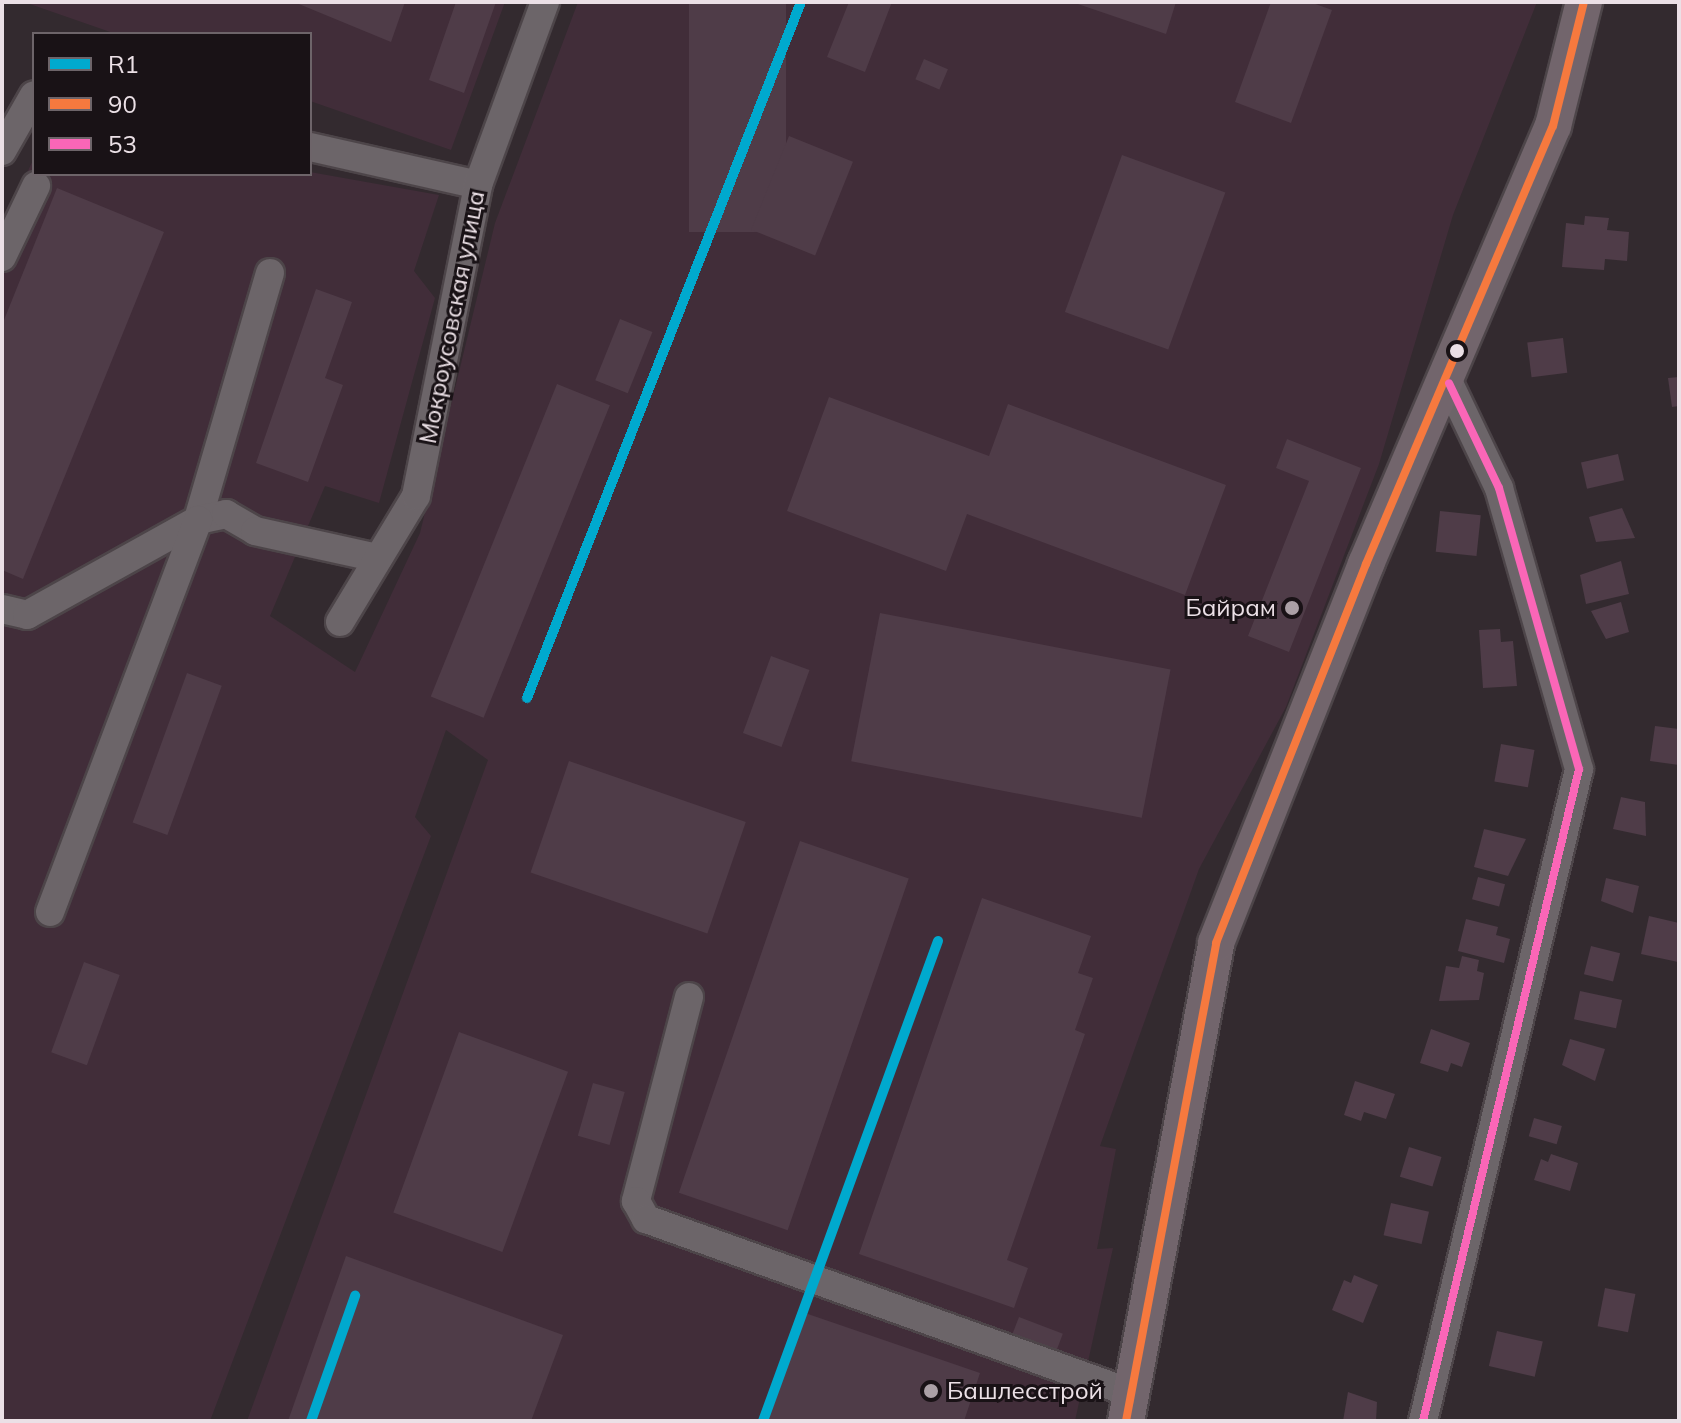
<!DOCTYPE html>
<meta charset="utf-8">
<style>
body{margin:0}
#map{position:relative;width:1681px;height:1423px;overflow:hidden;background:#332a2f;font-family:Mulish,sans-serif}
div>[style]{position:absolute}
.built>*{inset:0;background:#412d39}
.building>*{inset:0;background:#4f3c48;transform-origin:0 0}
.roads{filter:drop-shadow(2px 0 #4d4549) drop-shadow(-2px 0 #4d4549) drop-shadow(0 2px #4d4549) drop-shadow(0 -2px #4d4549)}
.minor>*{height:28px;margin:-14px;padding:0 14px;transform-origin:14px;border-radius:14px;background:#6c6569}
.major>*{height:36px;margin:-18px;padding:0 18px;transform-origin:18px;border-radius:18px;background:#72656c}
.bus-1>*{height:8px;margin:-4px;padding:0 4px;transform-origin:4px;border-radius:4px;background:#f6793e}
.bus-2>*{height:8px;margin:-4px;padding:0 4px;transform-origin:4px;border-radius:4px;background:#fa66b7}
.rail-1>*{height:10px;margin:-5px;padding:0 5px;transform-origin:5px;border-radius:5px;background:#00a9ce}
.dots>*{width:22px;height:22px;translate:-50% -50%;box-sizing:border-box;border:4px solid #191216;border-radius:50%}
span{translate:-50% -50%;white-space:nowrap;text-align:center;line-height:1.15;-webkit-text-stroke:6px #191216;paint-order:stroke}
.street-label{font-size:24px;color:#ebe0e6}
.poi-label{font-size:24px;color:#ebe0e6}
.right{translate:-100% -50%;text-align:right}
.left{translate:0 -50%;text-align:left}
.frame{position:absolute;inset:0;border:4px solid #ebe0e6;pointer-events:none}
.legend{position:absolute;left:32px;top:32px;width:280px;height:144px;box-sizing:border-box;background:#191216;border:2px solid #6d6469;margin:0;padding:10px 14px;list-style:none;font-size:24px;color:#ebe0e6}
.legend li{display:flex;align-items:center;gap:16px;height:40px}
.legend b{width:40px;border:2px solid #6d6469}
</style>
<div id="map">
<div class="built">
<div style="clip-path:polygon(24px 2px,505px 2px,451px 150px,310px 101px,310px 34px,116px 34px)"></div>
<div style="clip-path:polygon(578px 2px,1537px 2px,1453px 215px,1379px 464px,1286px 707px,1199px 869px,1100px 1146px,1116px 1149px,1097px 1249px,1113px 1248px,1075px 1421px,247px 1421px,488px 760px,446px 730px,415px 817px,431px 836px,210px 1421px,2px 1421px,2px 226px,34px 158px,34px 174px,310px 172px,439px 195px,414px 271px,435px 298px,379px 503px,325px 486px,270px 616px,355px 672px,420px 533px,495px 223px)"></div>
</div>
<div class="building">
<div style="clip-path:polygon(294px 2px,405px 2px,391px 42px)"></div>
<div style="clip-path:polygon(456px 2px,496px 2px,464px 93px,429px 80px)"></div>
<div style="left:689px;top:2px;width:97px;height:230px"></div>
<div style="clip-path:polygon(849px 2px,892px 2px,865px 72px,827px 57px)"></div>
<div style="clip-path:polygon(1072px 2px,1176px 2px,1166px 34px)"></div>
<div style="clip-path:polygon(1271px 2px,1310px 2px,1332px 10px,1291px 123px,1235px 102px)"></div>
<div style="left:924px;top:59px;width:26px;height:22px;rotate:23deg"></div>
<div style="left:789px;top:136px;width:69px;height:101px;rotate:22deg"></div>
<div style="left:1122px;top:155px;width:110px;height:167px;rotate:20deg"></div>
<div style="clip-path:polygon(57px 188px,164px 232px,23px 579px,2px 570px,2px 325px)"></div>
<div style="clip-path:polygon(1585px 216px,1609px 218px,1607px 230px,1629px 232px,1627px 261px,1605px 259px,1604px 270px,1562px 267px,1566px 223px,1584px 225px)"></div>
<div style="clip-path:polygon(316px 289px,352px 302px,325px 378px,343px 385px,308px 482px,256px 463px)"></div>
<div style="left:620px;top:319px;width:35px;height:66px;rotate:22deg"></div>
<div style="left:1563px;top:338px;width:35px;height:36px;rotate:83deg"></div>
<div style="clip-path:polygon(1679px 377px,1679px 406px,1672px 407px,1668px 378px)"></div>
<div style="left:557px;top:384px;width:57px;height:337px;rotate:22deg"></div>
<div style="clip-path:polygon(829px 397px,989px 456px,1008px 404px,1226px 485px,1185px 595px,967px 514px,946px 571px,787px 511px)"></div>
<div style="clip-path:polygon(1287px 439px,1361px 468px,1289px 652px,1248px 636px,1309px 481px,1276px 468px)"></div>
<div style="left:1618px;top:454px;width:27px;height:38px;rotate:77deg"></div>
<div style="clip-path:polygon(1622px 508px,1635px 538px,1596px 542px,1589px 517px)"></div>
<div style="left:1440px;top:511px;width:41px;height:41px;rotate:6deg"></div>
<div style="clip-path:polygon(1621px 561px,1629px 594px,1586px 604px,1580px 575px)"></div>
<div style="clip-path:polygon(1621px 602px,1629px 632px,1606px 639px,1591px 611px)"></div>
<div style="left:880px;top:613px;width:296px;height:151px;rotate:11deg"></div>
<div style="clip-path:polygon(1500px 629px,1501px 642px,1513px 641px,1517px 686px,1483px 688px,1479px 630px)"></div>
<div style="left:771px;top:656px;width:41px;height:82px;rotate:20deg"></div>
<div style="left:187px;top:673px;width:37px;height:159px;rotate:20deg"></div>
<div style="clip-path:polygon(1655px 726px,1679px 729px,1679px 765px,1650px 761px)"></div>
<div style="left:1501px;top:744px;width:34px;height:38px;rotate:10deg"></div>
<div style="left:569px;top:761px;width:187px;height:118px;rotate:19deg"></div>
<div style="clip-path:polygon(1621px 797px,1645px 802px,1646px 836px,1613px 829px)"></div>
<div style="clip-path:polygon(1484px 829px,1526px 839px,1508px 876px,1474px 867px)"></div>
<div style="left:800px;top:841px;width:115px;height:372px;rotate:19deg"></div>
<div style="left:1478px;top:877px;width:28px;height:23px;rotate:15deg"></div>
<div style="clip-path:polygon(1606px 878px,1639px 886px,1633px 913px,1601px 901px)"></div>
<div style="clip-path:polygon(982px 898px,1091px 936px,1078px 973px,1093px 978px,1075px 1030px,1085px 1034px,1007px 1260px,1028px 1268px,1014px 1308px,859px 1254px)"></div>
<div style="clip-path:polygon(1649px 916px,1679px 923px,1678px 962px,1641px 954px)"></div>
<div style="clip-path:polygon(1466px 919px,1498px 927px,1496px 935px,1510px 939px,1504px 963px,1458px 951px)"></div>
<div style="left:1591px;top:946px;width:30px;height:29px;rotate:14deg"></div>
<div style="clip-path:polygon(1462px 956px,1479px 960px,1477px 971px,1484px 973px,1479px 1000px,1439px 1001px,1446px 966px,1459px 968px)"></div>
<div style="left:84px;top:962px;width:38px;height:96px;rotate:20deg"></div>
<div style="left:1580px;top:991px;width:43px;height:29px;rotate:12deg"></div>
<div style="clip-path:polygon(1431px 1029px,1470px 1043px,1462px 1067px,1451px 1063px,1448px 1072px,1420px 1063px)"></div>
<div style="left:459px;top:1032px;width:116px;height:192px;rotate:20deg"></div>
<div style="clip-path:polygon(1570px 1039px,1605px 1049px,1595px 1081px,1562px 1065px)"></div>
<div style="clip-path:polygon(1355px 1081px,1395px 1094px,1386px 1119px,1364px 1112px,1361px 1121px,1344px 1115px)"></div>
<div style="left:593px;top:1083px;width:33px;height:55px;rotate:16deg"></div>
<div style="left:1534px;top:1118px;width:29px;height:19px;rotate:16deg"></div>
<div style="left:1409px;top:1147px;width:34px;height:31px;rotate:17deg"></div>
<div style="clip-path:polygon(1551px 1154px,1578px 1163px,1570px 1191px,1534px 1180px,1541px 1159px,1548px 1162px)"></div>
<div style="left:1391px;top:1203px;width:39px;height:33px;rotate:13deg"></div>
<div style="clip-path:polygon(346px 1256px,563px 1335px,531px 1421px,288px 1421px)"></div>
<div style="clip-path:polygon(1354px 1275px,1378px 1285px,1363px 1323px,1332px 1310px,1344px 1280px,1351px 1283px)"></div>
<div style="left:1605px;top:1288px;width:31px;height:39px;rotate:11deg"></div>
<div style="clip-path:polygon(805px 1313px,980px 1373px,964px 1421px,768px 1421px)"></div>
<div style="left:1019px;top:1317px;width:47px;height:22px;rotate:21deg"></div>
<div style="left:1497px;top:1331px;width:47px;height:36px;rotate:13deg"></div>
<div style="clip-path:polygon(1348px 1392px,1377px 1402px,1376px 1421px,1343px 1421px)"></div>
</div>
<div class="roads">
<div class="minor">
<div style="left:310px;top:147px;width:172px;rotate:12.7deg"></div>
<div style="left:2px;top:151px;width:64px;rotate:-60.3deg"></div>
<div style="left:2px;top:257px;width:79px;rotate:-64.4deg"></div>
<div style="left:270px;top:273px;width:257px;rotate:106.3deg"></div>
<div style="left:198px;top:520px;width:29px;rotate:-12deg"></div>
<div style="left:226px;top:514px;width:34px;rotate:30deg"></div>
<div style="left:255px;top:531px;width:126px;rotate:12.4deg"></div>
<div style="left:2px;top:609px;width:26px;rotate:13deg"></div>
<div style="left:27px;top:615px;width:196px;rotate:-29.1deg"></div>
<div style="left:340px;top:622px;width:147px;rotate:-58.9deg"></div>
<div style="left:416px;top:496px;width:317px;rotate:-78.7deg"></div>
<div style="left:478px;top:185px;width:195px;rotate:-69.9deg"></div>
<div style="left:50px;top:912px;width:419px;rotate:-69.3deg"></div>
<div style="left:689px;top:997px;width:211px;rotate:104.6deg"></div>
<div style="left:636px;top:1201px;width:21px;rotate:61deg"></div>
<div style="left:646px;top:1219px;width:515px;rotate:19.74deg"></div>
<div style="left:1423px;top:1421px;width:670px;rotate:-76.54deg"></div>
<div style="left:1579px;top:769px;width:292px;rotate:-105.9deg"></div>
<div style="left:1499px;top:488px;width:116px;rotate:-115.5deg"></div>
</div>
<div class="major">
<div style="left:1126px;top:1421px;width:486px;rotate:-79.3deg"></div>
<div style="left:1216px;top:943px;width:408px;rotate:-68.4deg"></div>
<div style="left:1366px;top:564px;width:476px;rotate:-66.9deg"></div>
<div style="left:1553px;top:126px;width:128px;rotate:-76deg"></div>
</div>
</div>
<div class="bus-1">
<div style="left:1126px;top:1421px;width:486px;rotate:-79.3deg"></div>
<div style="left:1216px;top:943px;width:408px;rotate:-68.4deg"></div>
<div style="left:1366px;top:564px;width:476px;rotate:-66.9deg"></div>
<div style="left:1553px;top:126px;width:128px;rotate:-76deg"></div>
</div>
<div class="bus-2">
<div style="left:1423px;top:1421px;width:670px;rotate:-76.54deg"></div>
<div style="left:1579px;top:769px;width:292px;rotate:-105.9deg"></div>
<div style="left:1499px;top:488px;width:116px;rotate:-115.5deg"></div>
</div>
<div class="rail-1">
<div style="left:527px;top:698px;width:748px;rotate:-68.51deg"></div>
<div style="left:311px;top:1421px;width:133px;rotate:-70.6deg"></div>
<div style="left:763px;top:1421px;width:511px;rotate:-69.97deg"></div>
</div>
<div class="dots">
<div style="left:1457px;top:351px;background:#ebe0e6"></div>
<div style="left:1292px;top:608px;background:#aba0a6"></div>
<div style="left:931px;top:1391px;background:#aba0a6"></div>
</div>
<div class="street-label">
<span style="left:452px;top:317px;rotate:-79deg">Мокроусовская улица</span>
</div>
<div class="poi-label">
<span class="right" style="left:1276px;top:608px">Байрам</span>
<span class="left" style="left:947px;top:1391px">Башлесстрой</span>
</div>
<div class="frame"></div>
<ul class="legend">
<li><b style="height:10px;background:#00a9ce"></b>R1</li>
<li><b style="height:10px;background:#f6793e"></b>90</li>
<li><b style="height:10px;background:#fa66b7"></b>53</li>
</ul>
</div>
